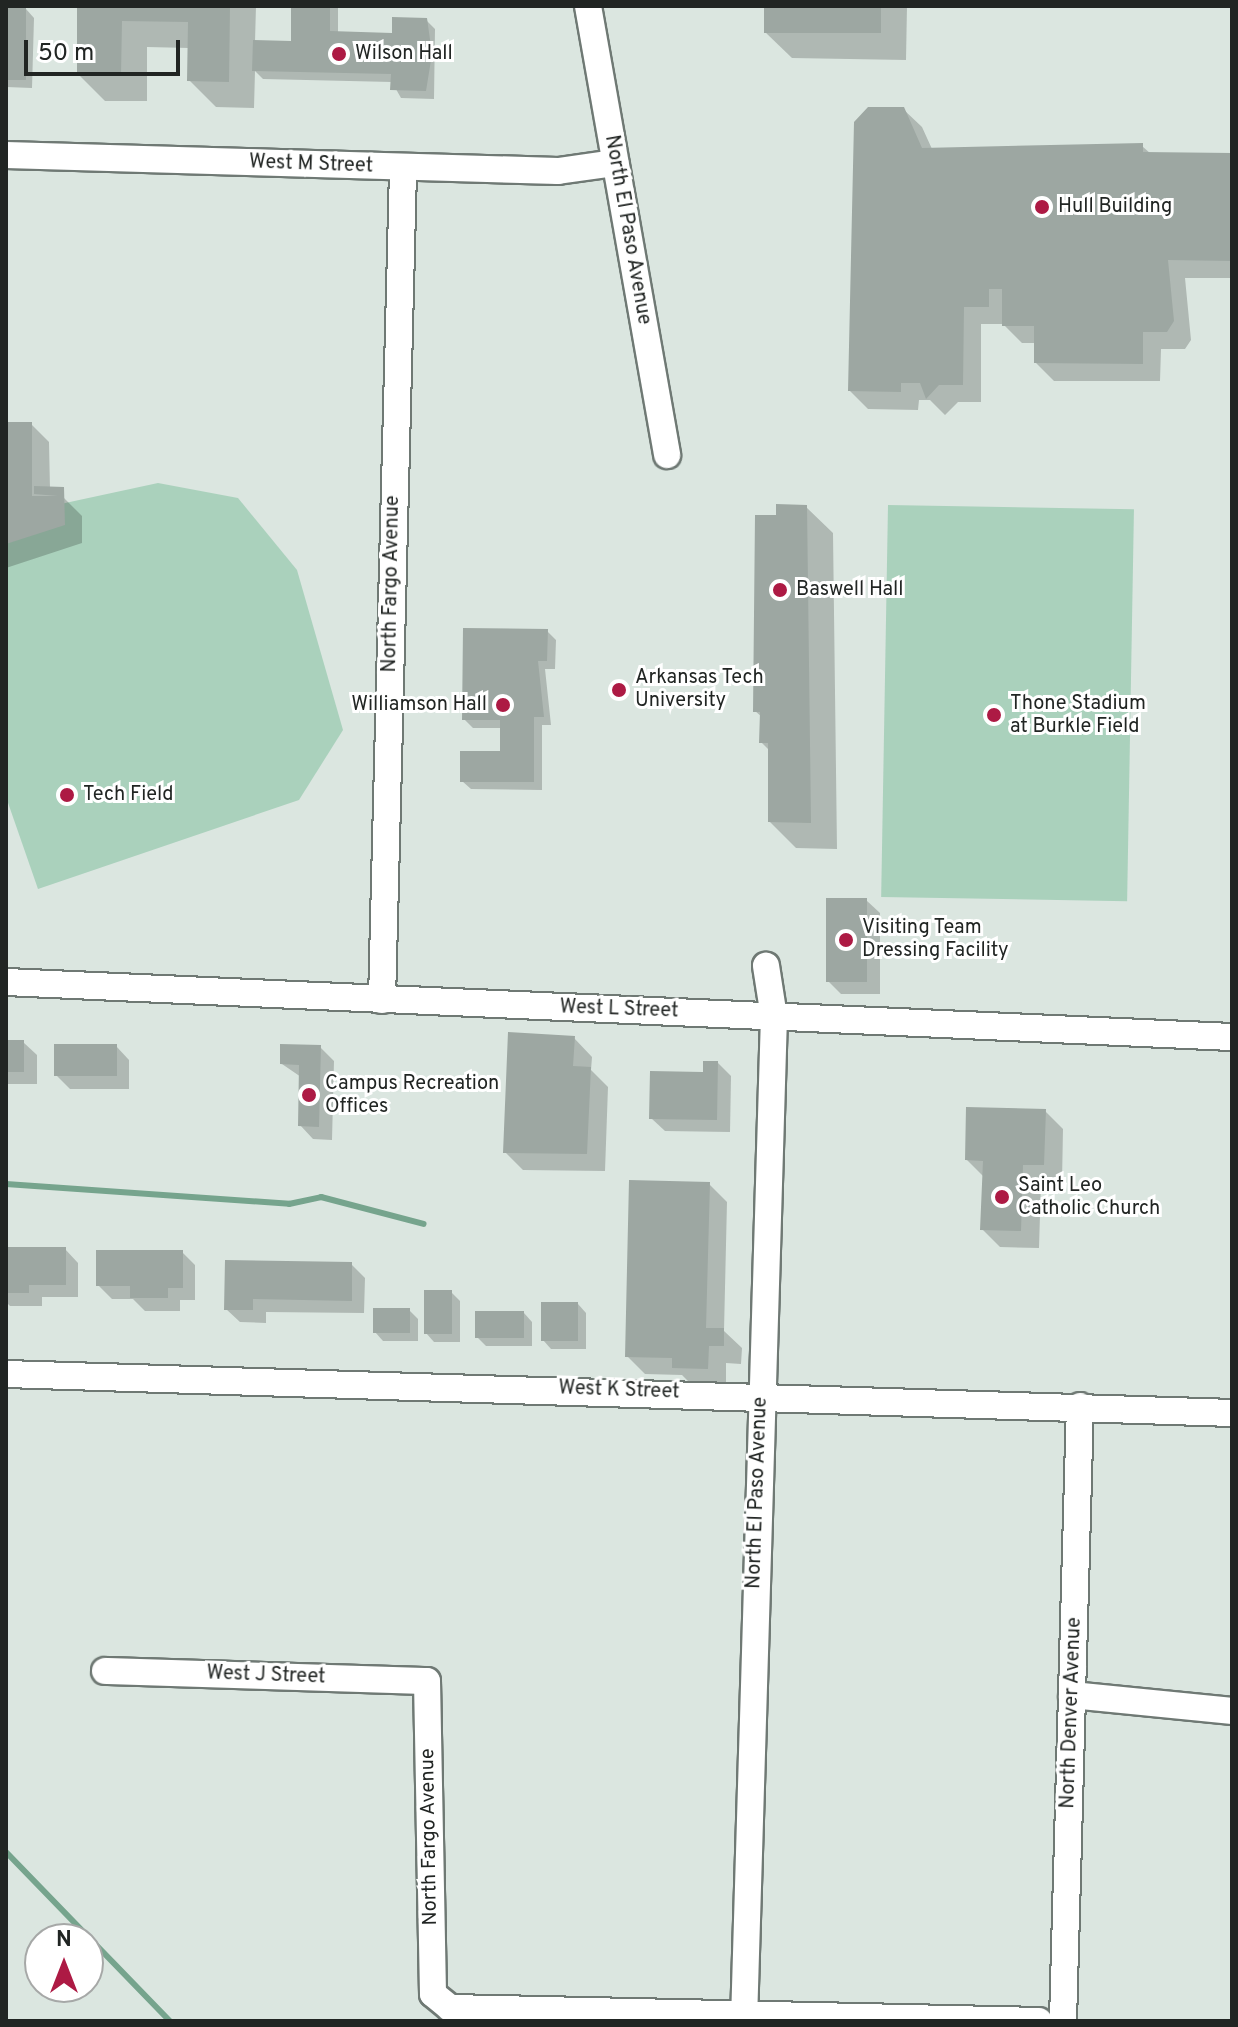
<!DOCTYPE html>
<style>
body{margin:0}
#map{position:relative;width:1238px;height:2027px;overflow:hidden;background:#dbe6e0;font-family:Overpass,sans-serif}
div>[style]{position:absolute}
.green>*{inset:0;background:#aad1bc;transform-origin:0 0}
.shadow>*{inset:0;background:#0003}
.stream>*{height:6px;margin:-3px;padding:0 3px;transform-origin:3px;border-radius:3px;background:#76a48d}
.building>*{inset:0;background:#9da7a2;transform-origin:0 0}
.roads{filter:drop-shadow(2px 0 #6f7974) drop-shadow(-2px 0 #6f7974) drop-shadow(0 2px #6f7974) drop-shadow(0 -2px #6f7974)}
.minor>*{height:26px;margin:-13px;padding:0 13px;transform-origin:13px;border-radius:13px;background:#fff}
.dots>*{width:22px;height:22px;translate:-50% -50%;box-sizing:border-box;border:4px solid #fff;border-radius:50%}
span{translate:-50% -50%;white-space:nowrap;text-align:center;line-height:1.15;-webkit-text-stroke:6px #fff;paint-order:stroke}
.poi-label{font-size:20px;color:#212523}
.left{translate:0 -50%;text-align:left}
.right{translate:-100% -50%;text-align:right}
.street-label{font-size:20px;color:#212523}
.frame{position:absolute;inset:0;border:8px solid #212523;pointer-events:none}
.north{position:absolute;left:24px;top:1923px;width:80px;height:80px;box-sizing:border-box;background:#fff;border:2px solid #a6a8a7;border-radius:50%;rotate:0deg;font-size:22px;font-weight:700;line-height:32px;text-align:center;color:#212523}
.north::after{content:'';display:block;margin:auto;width:28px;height:36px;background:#ad1a44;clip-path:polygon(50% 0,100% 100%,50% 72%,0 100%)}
.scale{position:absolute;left:24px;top:40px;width:156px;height:36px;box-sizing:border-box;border:4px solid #212523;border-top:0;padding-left:10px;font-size:24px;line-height:28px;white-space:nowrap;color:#212523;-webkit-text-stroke:6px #fff;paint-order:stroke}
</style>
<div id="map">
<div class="green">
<div style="clip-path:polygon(158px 483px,238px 498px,297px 570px,343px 730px,299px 800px,38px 889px,6px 797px,6px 526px,42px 508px)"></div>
<div style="left:888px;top:505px;width:246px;height:392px;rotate:1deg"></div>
</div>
<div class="shadow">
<div style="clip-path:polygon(79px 6px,256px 6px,255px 42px,292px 43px,293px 6px,338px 6px,338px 33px,394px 35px,426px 20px,435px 29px,434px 99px,401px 98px,392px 82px,263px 79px,255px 71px,254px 108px,216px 107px,189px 80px,189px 48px,147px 47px,147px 101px,105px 101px,78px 74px)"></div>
<div style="clip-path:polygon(766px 6px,907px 6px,906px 60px,792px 58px,765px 32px)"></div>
<div style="clip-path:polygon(6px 9px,26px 9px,34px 18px,32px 88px,6px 87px)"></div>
<div style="clip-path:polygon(903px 109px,922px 127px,932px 149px,1142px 146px,1151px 154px,1232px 155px,1232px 278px,1185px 278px,1191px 340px,1185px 349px,1161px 349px,1160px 381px,1054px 381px,1036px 363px,1036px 343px,1022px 343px,1003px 324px,981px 324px,981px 402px,958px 402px,945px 415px,930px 400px,919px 400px,918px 410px,868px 409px,850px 391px)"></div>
<div style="clip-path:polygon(6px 424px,31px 424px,49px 442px,50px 489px,63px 489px,64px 498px,82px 516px,82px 543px,6px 568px)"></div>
<div style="clip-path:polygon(806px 507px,833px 533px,837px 849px,796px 848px,770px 822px,770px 751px,761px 742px,762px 717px,755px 711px)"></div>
<div style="clip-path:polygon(547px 631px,556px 640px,555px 669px,545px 669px,551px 725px,542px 725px,542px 790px,471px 789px,462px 781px,502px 753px,502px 728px,473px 728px,464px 719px)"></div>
<div style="clip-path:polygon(866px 900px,880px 913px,880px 994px,841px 994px,828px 981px)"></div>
<div style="clip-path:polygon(574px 1038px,592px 1057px,591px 1070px,608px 1087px,605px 1171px,523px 1170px,505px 1152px)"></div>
<div style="clip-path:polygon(6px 1042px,23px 1042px,37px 1055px,37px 1084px,6px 1084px)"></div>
<div style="clip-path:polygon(116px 1046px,129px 1060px,129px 1089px,70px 1089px,56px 1075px)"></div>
<div style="clip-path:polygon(320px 1047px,334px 1061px,332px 1140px,313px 1139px,300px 1125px,301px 1077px,282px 1064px)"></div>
<div style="clip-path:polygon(718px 1063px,731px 1076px,730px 1132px,665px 1131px,651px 1118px)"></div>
<div style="clip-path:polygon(1045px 1111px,1063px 1129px,1062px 1182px,1041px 1182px,1039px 1248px,1000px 1247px,982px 1229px,984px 1177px,967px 1160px)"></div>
<div style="clip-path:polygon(709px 1184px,727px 1202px,724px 1331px,742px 1348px,741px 1364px,726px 1363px,726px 1386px,692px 1385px,682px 1375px,645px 1374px,627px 1356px)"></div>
<div style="clip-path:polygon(6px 1249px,65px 1249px,78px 1263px,78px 1297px,42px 1297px,42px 1306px,10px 1306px,6px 1302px)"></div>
<div style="clip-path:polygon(182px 1252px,195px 1265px,195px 1300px,180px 1300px,180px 1311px,145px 1311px,133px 1299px,112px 1299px,98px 1285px)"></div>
<div style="clip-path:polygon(227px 1262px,351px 1264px,365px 1278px,364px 1313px,266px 1312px,266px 1323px,240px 1322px,226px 1309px)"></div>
<div style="clip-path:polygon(451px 1292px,460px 1301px,460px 1342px,434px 1342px,426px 1333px)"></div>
<div style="clip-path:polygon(578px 1304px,586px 1313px,586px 1349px,551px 1349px,543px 1340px)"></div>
<div style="clip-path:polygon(409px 1310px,418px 1319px,418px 1341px,383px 1341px,375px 1332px)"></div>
<div style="clip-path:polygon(524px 1313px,532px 1322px,532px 1346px,486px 1346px,477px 1337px)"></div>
</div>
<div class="stream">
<div style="left:6px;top:1184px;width:284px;rotate:4deg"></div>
<div style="left:289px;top:1204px;width:33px;rotate:-12deg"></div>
<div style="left:321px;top:1197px;width:106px;rotate:14.7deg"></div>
<div style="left:6px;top:1852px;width:235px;rotate:45.9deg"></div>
</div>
<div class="building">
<div style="clip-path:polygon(77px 6px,230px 6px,229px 82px,187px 81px,188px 22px,122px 21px,121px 75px,77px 75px)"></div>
<div style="clip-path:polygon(291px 6px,330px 6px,330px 31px,392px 33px,392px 17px,427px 18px,432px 54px,426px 91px,390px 90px,391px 74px,252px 71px,253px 40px,291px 41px)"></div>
<div style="left:764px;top:6px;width:117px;height:27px"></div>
<div style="left:6px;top:7px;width:20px;height:73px"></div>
<div style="clip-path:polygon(868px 107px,904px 107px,922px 148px,1143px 143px,1143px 152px,1232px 153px,1232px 261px,1168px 260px,1174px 321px,1167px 332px,1143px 332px,1143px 364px,1034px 363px,1034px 326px,1002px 326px,1002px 289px,989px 289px,989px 307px,964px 307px,963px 385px,939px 385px,926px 399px,920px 383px,901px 383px,901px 392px,848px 391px,854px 122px)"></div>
<div style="clip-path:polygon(6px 422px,32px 422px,32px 496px,58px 496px,34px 494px,34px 486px,64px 487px,65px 525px,6px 544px)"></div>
<div style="clip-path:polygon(776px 504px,807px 505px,811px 823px,768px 822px,768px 743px,759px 743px,760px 712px,753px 712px,755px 515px,776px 515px)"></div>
<div style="clip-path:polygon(463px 628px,548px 629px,547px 661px,538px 661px,544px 717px,534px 717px,534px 782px,460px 782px,460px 751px,500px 751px,500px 720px,462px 720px)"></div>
<div style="left:826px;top:898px;width:41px;height:84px"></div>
<div style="clip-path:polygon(508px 1032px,575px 1036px,573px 1066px,591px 1067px,587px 1154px,503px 1153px)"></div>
<div style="left:6px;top:1040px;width:18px;height:32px"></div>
<div style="left:54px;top:1044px;width:63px;height:32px"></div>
<div style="clip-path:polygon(280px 1044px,321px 1045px,319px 1127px,298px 1126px,299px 1065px,280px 1064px)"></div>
<div style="clip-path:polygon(703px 1061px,718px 1061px,717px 1120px,649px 1119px,650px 1071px,703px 1072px)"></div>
<div style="clip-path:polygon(966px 1107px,1046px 1109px,1044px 1165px,1023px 1165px,1021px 1231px,980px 1230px,983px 1161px,965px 1160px)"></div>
<div style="clip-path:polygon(629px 1180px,710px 1182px,706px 1328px,724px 1328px,724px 1346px,709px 1346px,708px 1369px,672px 1368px,672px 1358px,625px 1357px)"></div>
<div style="clip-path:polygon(6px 1247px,66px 1247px,66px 1285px,29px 1285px,29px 1293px,6px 1293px)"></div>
<div style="clip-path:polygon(96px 1250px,183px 1250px,183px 1288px,168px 1288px,168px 1298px,130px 1298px,130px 1286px,96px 1286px)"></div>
<div style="clip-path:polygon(225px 1260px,352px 1262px,352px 1301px,253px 1299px,253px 1310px,224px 1310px)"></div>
<div style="left:424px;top:1290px;width:28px;height:44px"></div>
<div style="left:541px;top:1302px;width:37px;height:39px"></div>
<div style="left:373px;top:1308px;width:37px;height:25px"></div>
<div style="left:475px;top:1311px;width:49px;height:27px"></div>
</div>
<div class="roads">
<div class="minor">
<div style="left:588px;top:6px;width:456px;rotate:80deg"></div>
<div style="left:6px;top:155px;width:552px;rotate:1.66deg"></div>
<div style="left:558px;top:171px;width:58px;rotate:-8deg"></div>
<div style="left:6px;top:982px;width:1227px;rotate:2.57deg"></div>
<div style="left:382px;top:1000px;width:832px;rotate:-88.55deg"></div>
<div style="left:6px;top:1374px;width:1227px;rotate:1.82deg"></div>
<div style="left:105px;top:1671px;width:322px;rotate:1.8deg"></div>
<div style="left:427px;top:1681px;width:313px;rotate:88.9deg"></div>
<div style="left:433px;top:1994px;width:22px;rotate:39deg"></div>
<div style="left:450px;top:2008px;width:589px;rotate:1.26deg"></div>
<div style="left:1072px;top:1695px;width:161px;rotate:5.7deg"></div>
<div style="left:744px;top:2021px;width:1004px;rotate:-88.29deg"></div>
<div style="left:774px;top:1017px;width:52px;rotate:-98.9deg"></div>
<div style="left:1063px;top:2021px;width:615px;rotate:-88.42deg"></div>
</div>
</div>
<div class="dots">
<div style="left:339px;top:54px;background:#ad1a44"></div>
<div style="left:1042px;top:207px;background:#ad1a44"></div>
<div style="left:780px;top:590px;background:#ad1a44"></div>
<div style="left:619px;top:690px;background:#ad1a44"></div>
<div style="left:503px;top:705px;background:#ad1a44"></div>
<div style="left:994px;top:715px;background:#ad1a44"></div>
<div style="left:67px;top:795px;background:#ad1a44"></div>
<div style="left:846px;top:940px;background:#ad1a44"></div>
<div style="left:309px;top:1095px;background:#ad1a44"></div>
<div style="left:1002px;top:1197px;background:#ad1a44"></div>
</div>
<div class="poi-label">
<span class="left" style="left:355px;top:54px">Wilson Hall</span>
<span class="left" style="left:1058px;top:207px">Hull Building</span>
<span class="left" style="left:796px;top:590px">Baswell Hall</span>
<span class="left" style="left:635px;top:690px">Arkansas Tech<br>University</span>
<span class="left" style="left:1010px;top:716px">Thone Stadium<br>at Burkle Field</span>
<span class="right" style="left:487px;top:705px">Williamson Hall</span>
<span class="left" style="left:83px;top:795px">Tech Field</span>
<span class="left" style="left:862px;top:940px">Visiting Team<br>Dressing Facility</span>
<span class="left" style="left:325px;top:1096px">Campus Recreation<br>Offices</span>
<span class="left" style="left:1018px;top:1198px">Saint Leo<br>Catholic Church</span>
</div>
<div class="street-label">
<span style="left:311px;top:165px;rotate:2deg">West M Street</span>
<span style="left:627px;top:230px;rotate:80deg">North El Paso Avenue</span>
<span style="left:392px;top:584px;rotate:-89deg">North Fargo Avenue</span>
<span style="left:619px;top:1010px;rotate:2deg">West L Street</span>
<span style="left:619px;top:1391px;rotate:2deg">West K Street</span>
<span style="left:758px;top:1493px;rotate:-88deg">North El Paso Avenue</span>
<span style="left:266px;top:1676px;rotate:2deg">West J Street</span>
<span style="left:1072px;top:1713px;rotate:-88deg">North Denver Avenue</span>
<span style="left:430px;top:1837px;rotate:-91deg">North Fargo Avenue</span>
</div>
<div class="frame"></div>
<div class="north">N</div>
<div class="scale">50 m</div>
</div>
